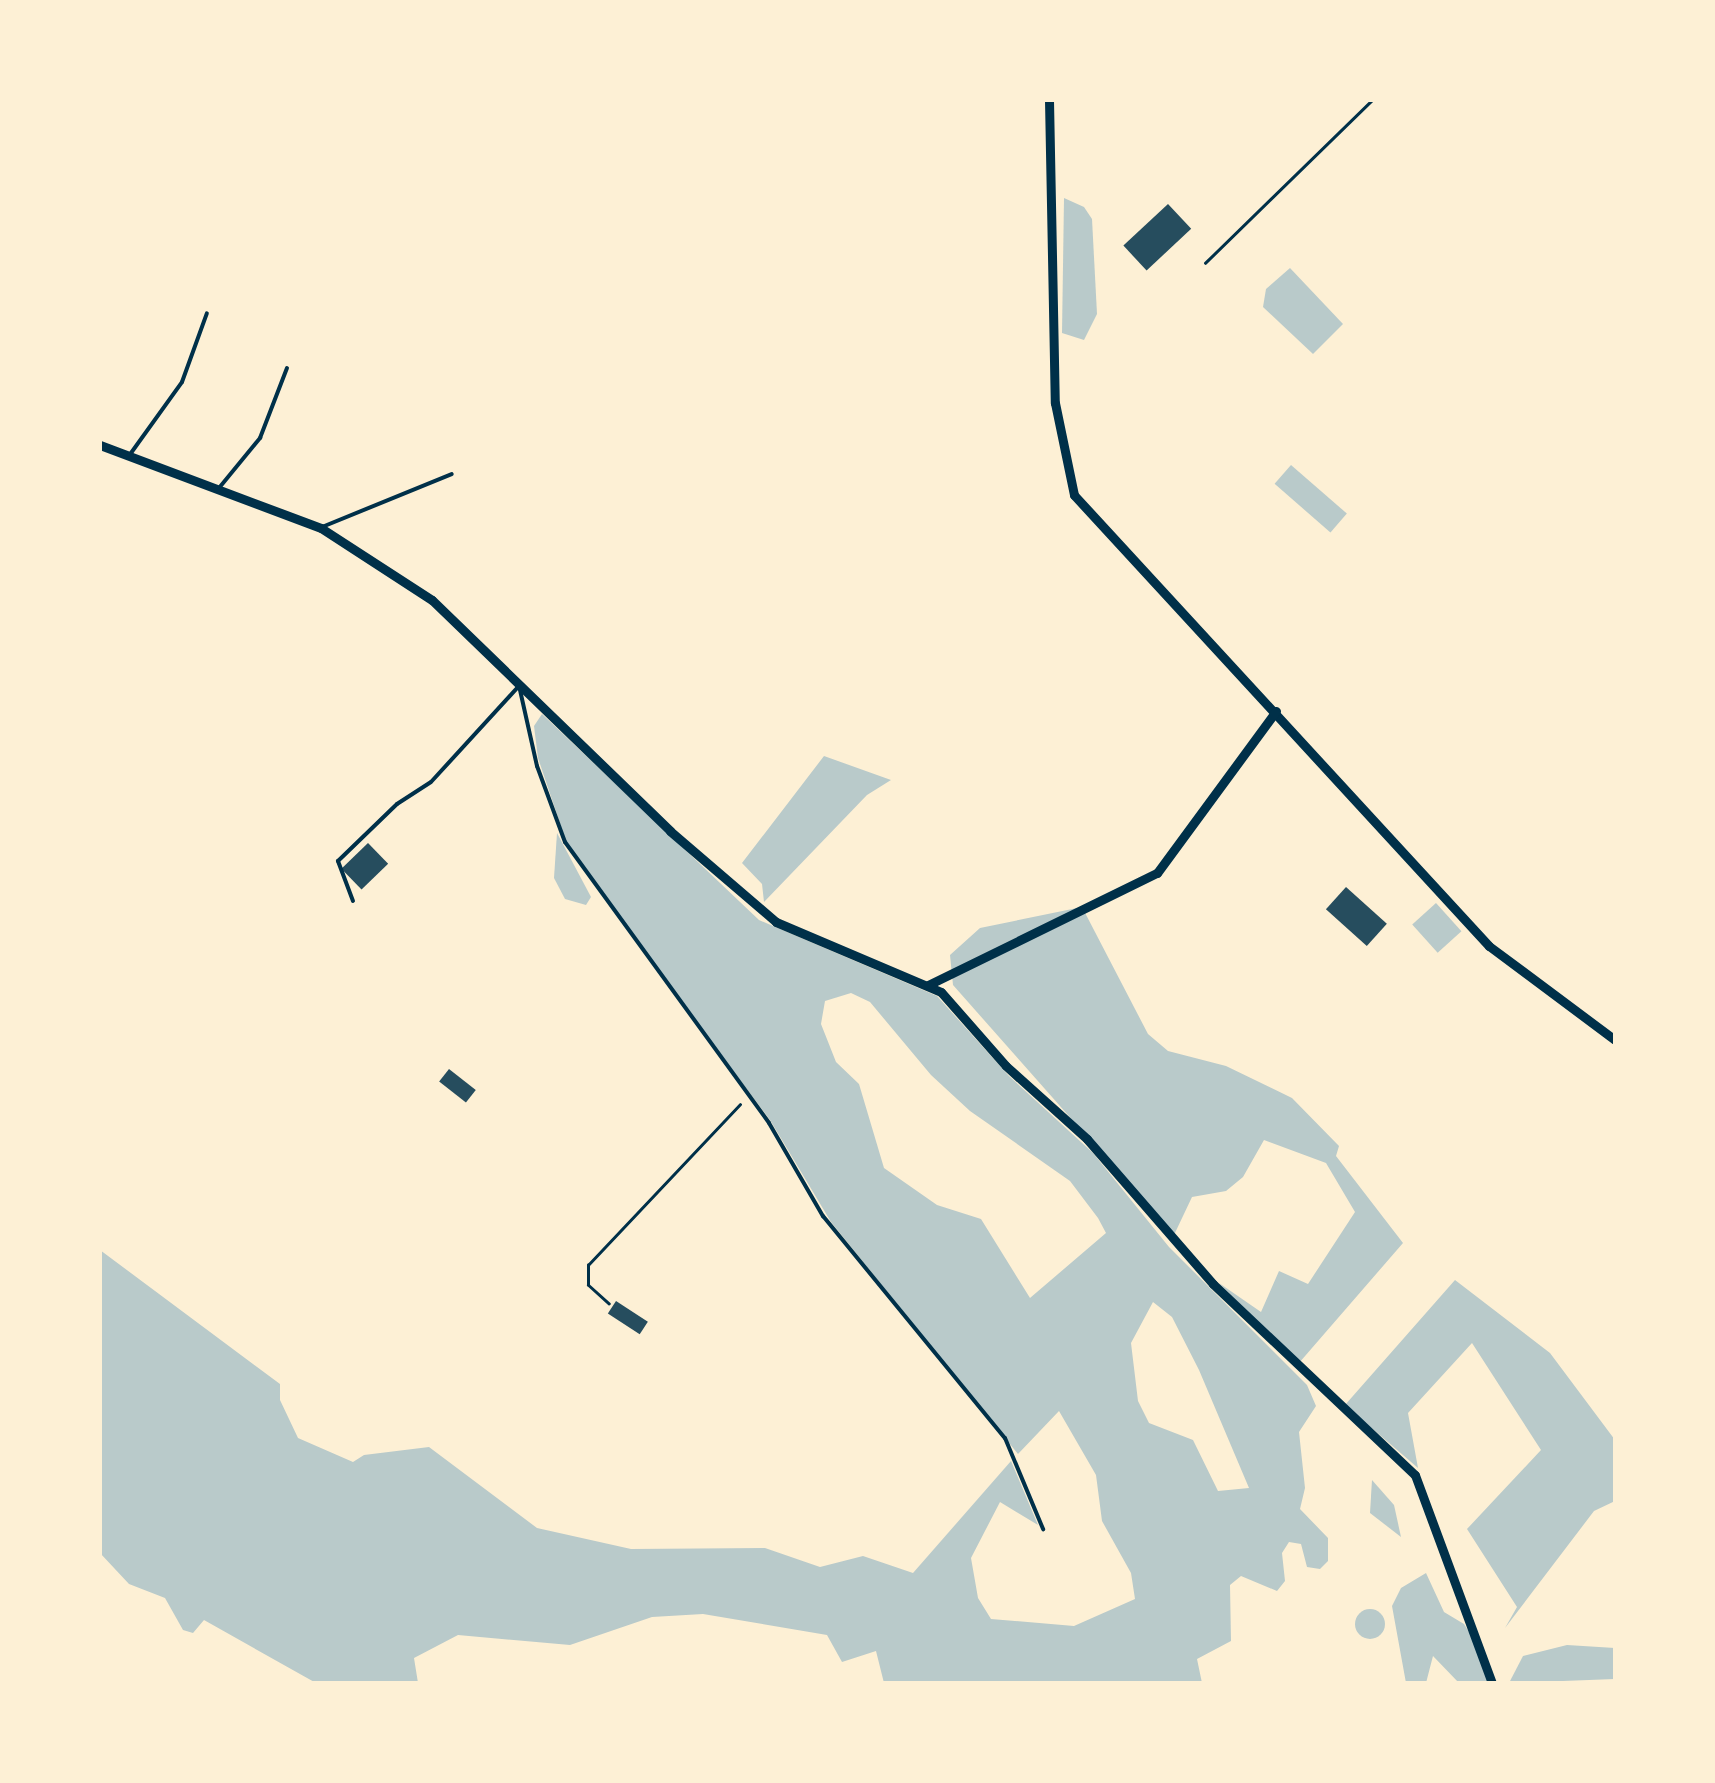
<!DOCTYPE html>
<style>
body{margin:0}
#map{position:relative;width:1715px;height:1783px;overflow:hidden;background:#fdf0d5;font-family:Roboto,sans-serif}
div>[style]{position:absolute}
.green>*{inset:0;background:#b9caca;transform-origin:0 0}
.round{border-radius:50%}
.building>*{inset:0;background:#264d5e;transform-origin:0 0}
.path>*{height:2.5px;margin:-1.25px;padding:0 1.25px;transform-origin:1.25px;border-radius:1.25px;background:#003049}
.service>*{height:4px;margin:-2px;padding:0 2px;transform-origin:2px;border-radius:2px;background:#003049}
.minor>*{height:9px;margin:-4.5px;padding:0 4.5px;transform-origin:4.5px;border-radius:4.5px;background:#003049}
span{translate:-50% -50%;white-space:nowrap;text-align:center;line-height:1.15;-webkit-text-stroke:10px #fdf0d5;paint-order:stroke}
.frame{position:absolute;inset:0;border:102px solid #fdf0d5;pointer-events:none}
</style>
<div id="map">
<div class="green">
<div style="clip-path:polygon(1064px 198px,1084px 207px,1092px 219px,1097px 314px,1084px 340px,1062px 333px)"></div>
<div style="clip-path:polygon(1290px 268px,1343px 324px,1313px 354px,1263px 307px,1266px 289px)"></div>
<div style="left:1291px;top:465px;width:74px;height:25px;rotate:41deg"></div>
<div style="clip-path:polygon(evenodd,542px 714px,759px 920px,937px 996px,1009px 1076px,1093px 1153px,1169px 1247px,1307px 1385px,1316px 1406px,1299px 1432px,1305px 1488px,1300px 1509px,1328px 1538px,1328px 1561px,1320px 1569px,1307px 1567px,1301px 1544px,1289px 1542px,1282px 1553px,1285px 1581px,1277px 1591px,1241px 1576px,1230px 1585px,1231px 1641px,1197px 1659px,1202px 1683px,884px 1683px,876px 1651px,842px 1662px,827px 1635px,703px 1614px,652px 1617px,570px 1645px,458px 1635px,414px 1658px,418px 1683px,316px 1683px,204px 1620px,193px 1633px,183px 1630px,165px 1598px,129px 1584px,100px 1553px,100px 1250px,280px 1384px,280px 1400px,298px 1438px,353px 1462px,364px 1455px,429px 1447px,537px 1528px,631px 1549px,765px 1548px,820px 1567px,863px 1556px,913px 1573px,1011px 1461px,1038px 1525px,1000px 1502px,971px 1558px,978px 1598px,991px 1619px,1074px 1626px,1135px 1599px,1131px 1573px,1102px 1521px,1096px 1475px,1059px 1411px,1018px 1454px,831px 1222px,770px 1120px,593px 883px,567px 844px,538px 758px,534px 726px,542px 714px,851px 993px,870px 1002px,931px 1075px,970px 1111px,1070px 1181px,1098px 1218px,1106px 1233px,1030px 1298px,981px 1219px,937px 1205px,884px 1168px,859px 1084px,836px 1062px,821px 1024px,825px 1001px,851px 993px,542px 714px,1153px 1302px,1172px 1317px,1199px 1370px,1249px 1488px,1218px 1491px,1193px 1440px,1149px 1423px,1138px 1401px,1131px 1343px,1153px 1302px)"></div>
<div style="clip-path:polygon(824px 756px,891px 780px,867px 795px,764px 902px,762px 884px,742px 863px)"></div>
<div style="clip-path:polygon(557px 833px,591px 897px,586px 905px,565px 899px,554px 878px)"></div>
<div style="left:1436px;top:903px;width:38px;height:32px;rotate:48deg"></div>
<div style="clip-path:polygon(1082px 907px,1148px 1034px,1168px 1051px,1226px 1066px,1292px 1098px,1339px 1146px,1336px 1156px,1403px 1243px,1299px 1363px,1219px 1283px,1261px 1312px,1279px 1271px,1308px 1284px,1355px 1212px,1326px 1163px,1264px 1140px,1243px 1177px,1226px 1191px,1192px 1197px,1174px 1235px,953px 985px,950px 955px,980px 928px)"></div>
<div style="clip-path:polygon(1455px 1280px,1550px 1353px,1615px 1440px,1615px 1501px,1594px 1511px,1505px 1628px,1517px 1607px,1467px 1529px,1541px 1450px,1472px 1343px,1408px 1413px,1418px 1468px,1345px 1405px)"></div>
<div style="clip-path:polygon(1372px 1480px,1394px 1505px,1401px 1537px,1370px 1513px)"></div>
<div style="clip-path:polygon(1426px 1573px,1444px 1612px,1464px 1624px,1479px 1648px,1490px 1683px,1459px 1683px,1433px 1656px,1426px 1683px,1406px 1683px,1392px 1606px,1401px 1588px)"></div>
<div class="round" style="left:1355px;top:1609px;width:30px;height:30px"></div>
<div style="clip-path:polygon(1567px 1645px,1615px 1648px,1615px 1679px,1509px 1683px,1523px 1656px)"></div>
</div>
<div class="building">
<div style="left:1168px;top:204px;width:34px;height:61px;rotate:47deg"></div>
<div style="left:368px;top:843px;width:29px;height:37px;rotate:46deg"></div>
<div style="left:1346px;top:887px;width:55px;height:30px;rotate:42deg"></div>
<div style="left:449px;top:1069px;width:34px;height:16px;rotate:38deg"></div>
<div style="left:616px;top:1301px;width:38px;height:15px;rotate:33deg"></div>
</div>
<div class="path">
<div style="left:1205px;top:263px;width:233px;rotate:-44.3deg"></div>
<div style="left:609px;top:1304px;width:28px;rotate:-138deg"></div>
<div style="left:588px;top:1285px;width:20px;rotate:-90deg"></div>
<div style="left:588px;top:1265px;width:221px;rotate:-46.6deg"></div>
</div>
<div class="service">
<div style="left:131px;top:453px;width:87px;rotate:-54.3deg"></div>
<div style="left:182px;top:382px;width:73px;rotate:-70.1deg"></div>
<div style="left:219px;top:488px;width:65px;rotate:-50.6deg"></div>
<div style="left:260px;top:438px;width:75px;rotate:-68.9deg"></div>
<div style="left:322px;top:527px;width:140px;rotate:-22.2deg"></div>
<div style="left:520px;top:690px;width:78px;rotate:77.4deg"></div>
<div style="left:537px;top:766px;width:81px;rotate:69.8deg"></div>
<div style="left:565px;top:842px;width:347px;rotate:54deg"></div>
<div style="left:769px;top:1123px;width:108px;rotate:59.9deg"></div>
<div style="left:823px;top:1216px;width:287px;rotate:50.7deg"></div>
<div style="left:1005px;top:1438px;width:99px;rotate:67.3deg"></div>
<div style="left:353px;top:901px;width:43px;rotate:-110.6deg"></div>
<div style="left:338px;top:861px;width:82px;rotate:-44deg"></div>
<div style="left:397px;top:804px;width:40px;rotate:-32.9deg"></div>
<div style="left:431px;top:782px;width:132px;rotate:-47.5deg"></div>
</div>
<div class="minor">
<div style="left:1049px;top:100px;width:303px;rotate:88.9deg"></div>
<div style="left:1055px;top:403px;width:94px;rotate:78.3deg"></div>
<div style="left:1074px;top:495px;width:613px;rotate:47.38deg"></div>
<div style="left:1489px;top:946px;width:157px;rotate:36.7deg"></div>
<div style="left:100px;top:445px;width:236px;rotate:20.6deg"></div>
<div style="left:321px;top:528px;width:132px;rotate:33deg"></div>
<div style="left:432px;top:600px;width:332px;rotate:44.1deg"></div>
<div style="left:670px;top:831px;width:140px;rotate:40.6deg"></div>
<div style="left:776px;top:922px;width:179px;rotate:23deg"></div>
<div style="left:941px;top:992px;width:98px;rotate:48.7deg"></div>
<div style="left:1006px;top:1066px;width:109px;rotate:42deg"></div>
<div style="left:1087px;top:1139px;width:192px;rotate:49deg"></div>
<div style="left:1213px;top:1284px;width:278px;rotate:43.4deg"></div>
<div style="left:1415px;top:1475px;width:222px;rotate:69.7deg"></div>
<div style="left:928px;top:985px;width:255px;rotate:-26.1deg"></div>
<div style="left:1157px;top:873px;width:201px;rotate:-53.7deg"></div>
</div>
<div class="frame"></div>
</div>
